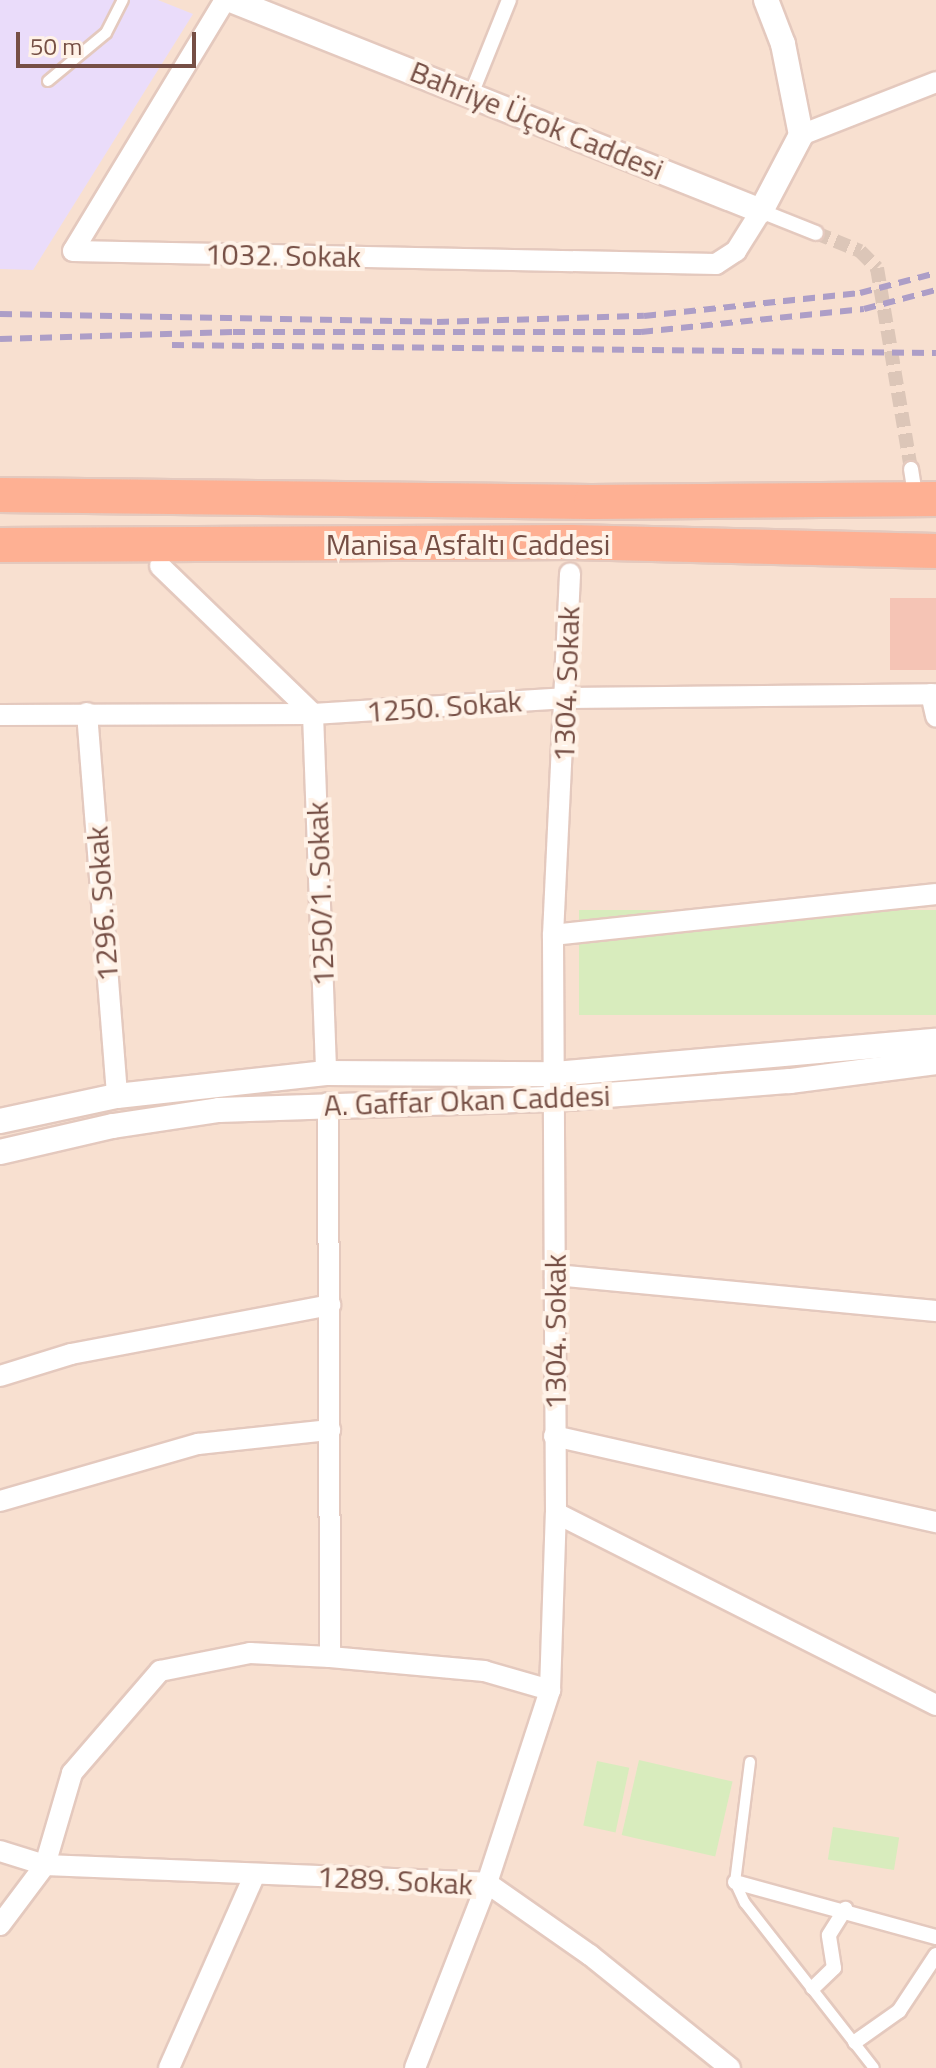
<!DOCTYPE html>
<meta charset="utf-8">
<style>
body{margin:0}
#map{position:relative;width:936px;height:2068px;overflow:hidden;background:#feeddf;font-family:"Titillium Web",sans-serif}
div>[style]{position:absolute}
.residential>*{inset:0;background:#f8e0d0;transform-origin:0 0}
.education>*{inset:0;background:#eadcfa}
.green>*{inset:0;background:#d8ecbd;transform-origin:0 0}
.building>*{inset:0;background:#f5c4b5;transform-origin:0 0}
.pedestrian-tunnel>*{height:14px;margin-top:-7px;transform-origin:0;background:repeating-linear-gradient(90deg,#dcc6b8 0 14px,transparent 0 21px)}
.roads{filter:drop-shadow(2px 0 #e4c9be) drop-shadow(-2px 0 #e4c9be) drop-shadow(0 2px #e4c9be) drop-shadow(0 -2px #e4c9be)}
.service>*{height:10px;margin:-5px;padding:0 5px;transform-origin:5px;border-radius:5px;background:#fff}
.pedestrian>*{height:14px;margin:-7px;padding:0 7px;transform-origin:7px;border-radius:7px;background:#fff}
.minor>*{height:20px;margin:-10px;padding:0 10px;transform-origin:10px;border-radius:10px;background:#fff}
.tertiary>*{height:24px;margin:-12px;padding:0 12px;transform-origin:12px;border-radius:12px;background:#fff}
.trunk>*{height:34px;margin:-17px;padding:0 17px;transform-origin:17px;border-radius:17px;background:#feb093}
.rail>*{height:6px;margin-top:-3px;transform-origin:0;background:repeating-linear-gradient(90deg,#ad9ec7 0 12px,transparent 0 20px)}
span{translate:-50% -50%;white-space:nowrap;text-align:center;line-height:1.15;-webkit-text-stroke:8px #fff2e7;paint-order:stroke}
.street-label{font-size:30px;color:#764f45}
.scale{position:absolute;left:16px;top:32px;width:180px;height:36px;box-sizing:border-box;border:4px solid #764f45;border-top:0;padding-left:10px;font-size:24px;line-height:28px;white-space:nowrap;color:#764f45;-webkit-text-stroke:6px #fff2e7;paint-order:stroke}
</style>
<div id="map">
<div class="residential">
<div style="left:0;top:0;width:936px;height:2068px"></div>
</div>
<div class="education">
<div style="clip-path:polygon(0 0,158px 0,193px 14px,33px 270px,0 269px)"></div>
</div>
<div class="green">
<div style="left:936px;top:910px;width:105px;height:357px;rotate:90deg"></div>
<div style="left:639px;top:1760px;width:96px;height:77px;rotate:13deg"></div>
<div style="left:597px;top:1761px;width:33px;height:66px;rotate:12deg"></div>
<div style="left:833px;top:1827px;width:67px;height:33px;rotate:9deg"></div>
</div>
<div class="building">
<div style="left:890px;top:598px;width:46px;height:72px"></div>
</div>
<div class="pedestrian-tunnel">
<div style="left:816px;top:233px;width:48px;rotate:22.2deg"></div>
<div style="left:860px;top:251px;width:24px;rotate:45deg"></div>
<div style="left:877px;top:268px;width:204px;rotate:80.4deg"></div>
</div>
<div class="roads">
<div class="service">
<div style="left:48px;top:81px;width:75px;rotate:-39.6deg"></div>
<div style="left:106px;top:33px;width:37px;rotate:-63deg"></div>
<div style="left:750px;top:1762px;width:121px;rotate:97.1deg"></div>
<div style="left:735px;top:1882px;width:23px;rotate:65deg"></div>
<div style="left:745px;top:1903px;width:209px;rotate:52deg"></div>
</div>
<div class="pedestrian">
<div style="left:472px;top:92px;width:99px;rotate:-68.1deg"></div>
<div style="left:761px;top:211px;width:59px;rotate:21.8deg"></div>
<div style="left:911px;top:469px;width:31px;rotate:81deg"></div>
<div style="left:735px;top:1882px;width:208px;rotate:15.3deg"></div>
<div style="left:813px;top:1988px;width:29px;rotate:-44deg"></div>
<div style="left:834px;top:1968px;width:33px;rotate:-99deg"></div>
<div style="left:829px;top:1935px;width:31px;rotate:-58deg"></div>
<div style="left:855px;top:2042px;width:54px;rotate:-35.2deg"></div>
<div style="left:899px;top:2011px;width:67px;rotate:-56.5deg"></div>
</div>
<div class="minor">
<div style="left:225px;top:0;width:293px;rotate:121.2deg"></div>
<div style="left:73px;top:251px;width:643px;rotate:1.16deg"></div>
<div style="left:716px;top:264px;width:24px;rotate:-33deg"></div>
<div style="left:736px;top:251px;width:47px;rotate:-58deg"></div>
<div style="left:801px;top:135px;width:145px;rotate:-21.4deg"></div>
<div style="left:160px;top:566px;width:213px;rotate:44deg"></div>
<div style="left:313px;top:714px;width:359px;rotate:87.9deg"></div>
<div style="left:931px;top:694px;width:23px;rotate:77deg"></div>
<div style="left:87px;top:713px;width:384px;rotate:85.5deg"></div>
<div style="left:0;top:715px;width:313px;rotate:-0.2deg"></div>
<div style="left:313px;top:714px;width:255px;rotate:-3.6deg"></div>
<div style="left:567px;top:698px;width:369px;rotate:-0.6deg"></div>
<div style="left:553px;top:935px;width:385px;rotate:-6.1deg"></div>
<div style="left:328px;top:1103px;width:554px;rotate:89.79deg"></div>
<div style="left:555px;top:1275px;width:383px;rotate:5.4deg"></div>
<div style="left:0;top:1376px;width:74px;rotate:-17.2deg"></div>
<div style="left:71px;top:1354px;width:264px;rotate:-10.7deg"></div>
<div style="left:554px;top:1436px;width:392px;rotate:12.7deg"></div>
<div style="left:0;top:1501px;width:206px;rotate:-16.1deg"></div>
<div style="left:198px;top:1444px;width:133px;rotate:-6.1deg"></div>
<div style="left:556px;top:1513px;width:426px;rotate:26.8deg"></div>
<div style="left:0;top:1851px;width:47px;rotate:17.3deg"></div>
<div style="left:45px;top:1865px;width:442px;rotate:2.3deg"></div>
<div style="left:487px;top:1883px;width:126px;rotate:35deg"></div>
<div style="left:590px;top:1955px;width:180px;rotate:38.9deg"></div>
<div style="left:0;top:1925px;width:75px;rotate:-53.1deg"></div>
<div style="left:45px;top:1865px;width:96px;rotate:-73.6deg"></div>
<div style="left:72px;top:1773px;width:135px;rotate:-49.2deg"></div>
<div style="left:160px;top:1671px;width:92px;rotate:-11.3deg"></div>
<div style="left:250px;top:1653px;width:80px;rotate:2.9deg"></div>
<div style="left:330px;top:1657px;width:155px;rotate:5.2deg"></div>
<div style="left:484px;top:1671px;width:69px;rotate:16.1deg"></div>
<div style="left:169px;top:2068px;width:210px;rotate:-66.1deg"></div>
<div style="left:415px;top:2068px;width:199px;rotate:-68.7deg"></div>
<div style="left:487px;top:1883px;width:203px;rotate:-71.9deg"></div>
<div style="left:550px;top:1690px;width:177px;rotate:-88.1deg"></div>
<div style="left:556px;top:1513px;width:578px;rotate:-90.3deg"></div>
<div style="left:553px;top:935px;width:362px;rotate:-87.3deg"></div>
</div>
<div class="tertiary">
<div style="left:231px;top:0;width:570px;rotate:21.71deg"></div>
<div style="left:761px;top:211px;width:86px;rotate:-62.2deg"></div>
<div style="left:801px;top:135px;width:93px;rotate:-101.2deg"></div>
<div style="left:783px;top:44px;width:47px;rotate:-111.1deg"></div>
<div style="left:0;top:1121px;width:120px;rotate:-12.1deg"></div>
<div style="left:117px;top:1096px;width:210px;rotate:-6.3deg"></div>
<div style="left:326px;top:1073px;width:229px;rotate:0.3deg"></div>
<div style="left:555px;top:1074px;width:382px;rotate:-5deg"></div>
<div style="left:0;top:1152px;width:116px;rotate:-13deg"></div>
<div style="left:113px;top:1126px;width:107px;rotate:-8.6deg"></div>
<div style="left:219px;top:1110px;width:336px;rotate:-1.9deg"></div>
<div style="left:555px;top:1099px;width:236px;rotate:-4.4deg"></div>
<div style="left:790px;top:1081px;width:147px;rotate:-7.4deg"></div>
</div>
<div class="trunk">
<div style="left:0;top:495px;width:591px;rotate:0.68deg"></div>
<div style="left:591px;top:502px;width:345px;rotate:-0.5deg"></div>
<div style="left:0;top:545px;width:571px;rotate:-0.3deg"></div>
<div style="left:571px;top:542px;width:365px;rotate:1.4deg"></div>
</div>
</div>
<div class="rail">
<div style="left:0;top:314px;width:437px;rotate:1deg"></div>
<div style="left:437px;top:322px;width:207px;rotate:-1.7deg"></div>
<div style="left:644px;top:316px;width:217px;rotate:-6.1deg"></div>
<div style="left:860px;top:293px;width:79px;rotate:-14.7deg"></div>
<div style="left:0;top:339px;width:233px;rotate:-1.7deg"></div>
<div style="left:233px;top:332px;width:408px"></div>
<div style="left:641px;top:332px;width:224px;rotate:-5.9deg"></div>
<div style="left:864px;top:309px;width:74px;rotate:-14.8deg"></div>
<div style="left:172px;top:345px;width:764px;rotate:0.6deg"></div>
</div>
<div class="street-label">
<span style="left:537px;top:120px;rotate:22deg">Bahriye Üçok Caddesi</span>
<span style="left:283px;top:255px;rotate:1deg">1032. Sokak</span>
<span style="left:468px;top:544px">Manisa Asfaltı Caddesi</span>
<span style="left:566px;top:684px;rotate:-88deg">1304. Sokak</span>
<span style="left:444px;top:706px;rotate:-4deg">1250. Sokak</span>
<span style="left:320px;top:894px;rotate:-92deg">1250/1. Sokak</span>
<span style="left:102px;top:904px;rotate:-94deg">1296. Sokak</span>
<span style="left:467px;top:1100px;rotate:-2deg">A. Gaffar Okan Caddesi</span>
<span style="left:555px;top:1332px;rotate:-90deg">1304. Sokak</span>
<span style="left:395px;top:1880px;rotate:3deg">1289. Sokak</span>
</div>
<div class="scale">50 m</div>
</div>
